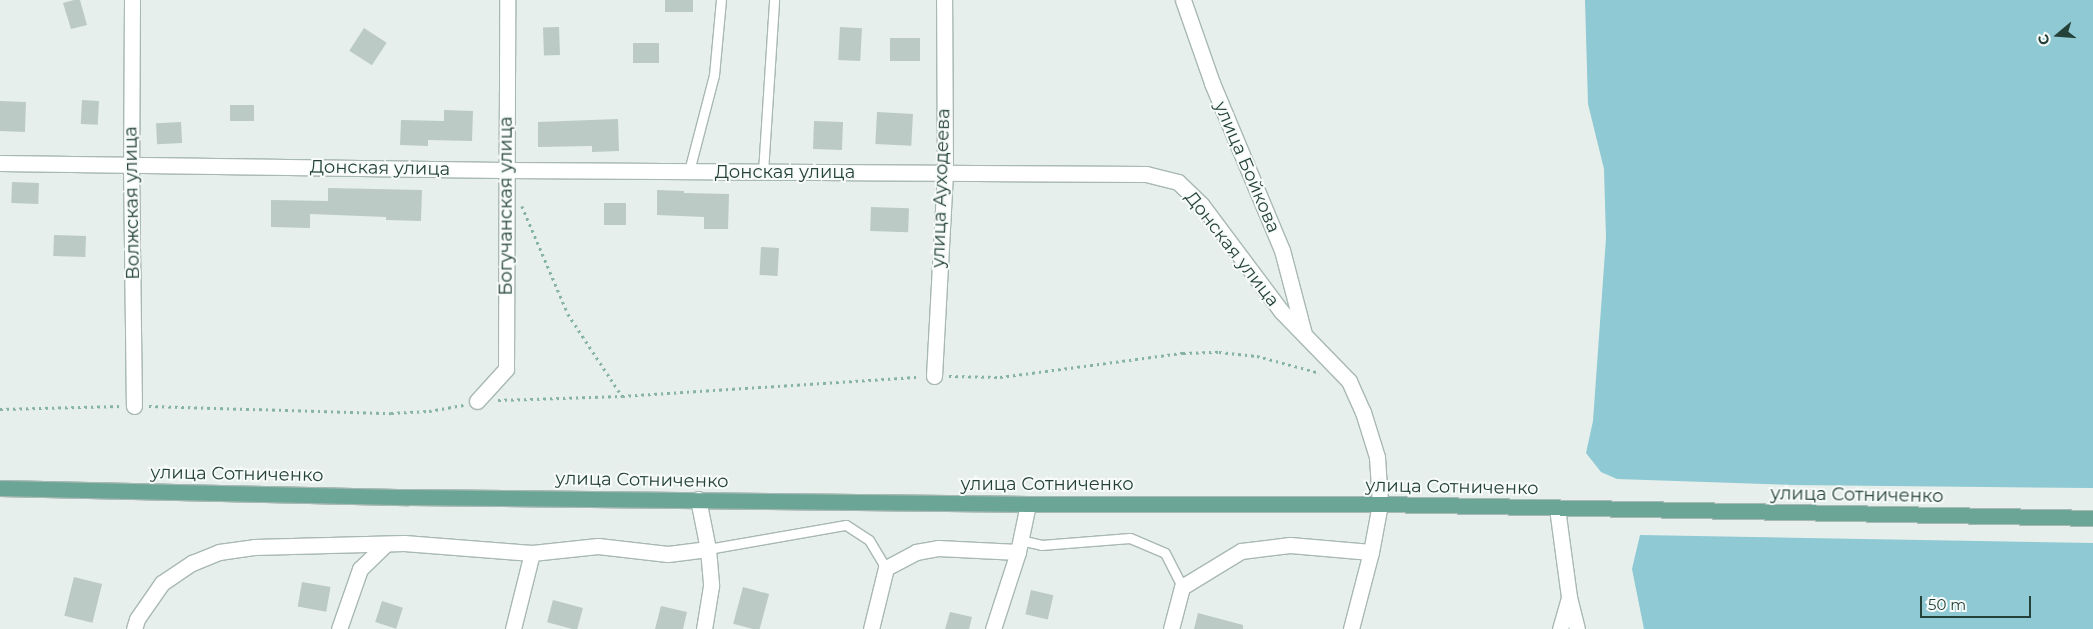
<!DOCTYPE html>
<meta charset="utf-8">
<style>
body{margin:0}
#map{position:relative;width:2093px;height:629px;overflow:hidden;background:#e6efeb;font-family:Montserrat,sans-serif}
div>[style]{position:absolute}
.water>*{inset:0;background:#8ec9d4}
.building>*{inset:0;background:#bbcac4;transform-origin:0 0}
.path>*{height:2.5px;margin-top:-1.25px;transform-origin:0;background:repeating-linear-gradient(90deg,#86b3a5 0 2.5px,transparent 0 6.5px)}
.roads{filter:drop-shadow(1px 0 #a8b8b2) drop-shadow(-1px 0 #a8b8b2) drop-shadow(0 1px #a8b8b2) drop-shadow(0 -1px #a8b8b2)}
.lane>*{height:9px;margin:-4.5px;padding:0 4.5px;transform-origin:4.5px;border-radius:4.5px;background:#fff}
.street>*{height:15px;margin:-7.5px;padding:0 7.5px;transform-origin:7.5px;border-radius:7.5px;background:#fff}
.primary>*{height:15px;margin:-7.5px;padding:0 7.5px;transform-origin:7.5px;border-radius:7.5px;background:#6aa596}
span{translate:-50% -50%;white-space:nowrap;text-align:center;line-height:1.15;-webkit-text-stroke:4px #f7fbf9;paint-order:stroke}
.street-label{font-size:18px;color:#24423a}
.north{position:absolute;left:2033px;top:10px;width:50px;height:50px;-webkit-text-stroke:4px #f7fbf9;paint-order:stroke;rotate:252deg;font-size:14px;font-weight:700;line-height:20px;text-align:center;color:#24423a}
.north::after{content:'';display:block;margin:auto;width:18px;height:22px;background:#24423a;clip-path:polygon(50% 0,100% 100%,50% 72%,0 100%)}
.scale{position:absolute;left:1920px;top:596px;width:111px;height:22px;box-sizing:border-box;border:2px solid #24423a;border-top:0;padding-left:6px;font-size:15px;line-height:18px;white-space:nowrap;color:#24423a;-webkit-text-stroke:4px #f7fbf9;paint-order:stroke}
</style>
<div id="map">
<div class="water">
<div style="clip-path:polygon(1585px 0,2093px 0,2093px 488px,1792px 485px,1617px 479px,1601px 472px,1586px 453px,1593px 421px,1606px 238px,1604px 169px,1588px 104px)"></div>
<div style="clip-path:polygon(1640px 535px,2093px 543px,2093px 629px,1644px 629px,1632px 569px)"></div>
</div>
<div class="building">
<div style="clip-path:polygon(74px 0,80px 0,87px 25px,71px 29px,63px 3px)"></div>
<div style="left:665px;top:0;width:28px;height:12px"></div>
<div style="left:559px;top:27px;width:28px;height:16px;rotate:88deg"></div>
<div style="left:840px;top:27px;width:22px;height:33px;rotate:3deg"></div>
<div style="left:364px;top:28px;width:27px;height:27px;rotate:33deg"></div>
<div style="left:890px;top:38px;width:30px;height:23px"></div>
<div style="left:633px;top:43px;width:26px;height:20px"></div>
<div style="left:82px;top:100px;width:17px;height:24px;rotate:3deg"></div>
<div style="left:0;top:101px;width:26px;height:30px;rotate:2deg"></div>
<div style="left:230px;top:105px;width:24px;height:16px"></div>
<div style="clip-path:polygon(444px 110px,473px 111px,472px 141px,428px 140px,428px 146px,400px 145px,401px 120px,444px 121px)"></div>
<div style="left:877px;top:112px;width:36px;height:32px;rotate:3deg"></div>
<div style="clip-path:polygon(618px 119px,619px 151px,592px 152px,592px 146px,538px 147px,538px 122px)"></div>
<div style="left:814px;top:121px;width:29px;height:28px;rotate:2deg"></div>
<div style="left:181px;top:122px;width:21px;height:25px;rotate:87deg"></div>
<div style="left:12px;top:182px;width:27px;height:21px;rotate:2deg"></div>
<div style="clip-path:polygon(328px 188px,422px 190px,421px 221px,386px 220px,386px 217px,310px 214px,310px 228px,271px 227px,271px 200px,328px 201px)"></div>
<div style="clip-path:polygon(657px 190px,684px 191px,684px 193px,729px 194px,728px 229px,704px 229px,704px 217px,657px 215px)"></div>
<div style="left:604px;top:203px;width:22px;height:22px"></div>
<div style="left:871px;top:207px;width:38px;height:24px;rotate:2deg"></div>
<div style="left:54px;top:235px;width:32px;height:21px;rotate:2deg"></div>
<div style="left:761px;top:247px;width:18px;height:28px;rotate:3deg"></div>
<div style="left:74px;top:577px;width:29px;height:40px;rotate:14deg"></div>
<div style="left:302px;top:582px;width:29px;height:25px;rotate:10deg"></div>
<div style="left:743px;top:587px;width:27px;height:38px;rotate:15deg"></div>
<div style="left:1031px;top:590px;width:23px;height:25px;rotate:13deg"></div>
<div style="left:553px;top:600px;width:31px;height:23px;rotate:15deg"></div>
<div style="left:382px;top:601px;width:22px;height:22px;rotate:18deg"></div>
<div style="clip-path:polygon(661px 606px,687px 612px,683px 629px,655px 629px)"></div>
<div style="clip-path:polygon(950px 612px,972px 617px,969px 629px,945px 629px)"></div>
<div style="clip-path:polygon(1198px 613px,1243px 625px,1243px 629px,1194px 629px)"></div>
</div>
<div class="path">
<div style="left:522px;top:206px;width:117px;rotate:66.9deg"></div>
<div style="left:568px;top:314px;width:98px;rotate:56.6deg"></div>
<div style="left:949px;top:376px;width:51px;rotate:1.1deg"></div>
<div style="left:1000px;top:377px;width:185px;rotate:-7.5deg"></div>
<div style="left:1183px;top:353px;width:36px;rotate:-2deg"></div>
<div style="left:1219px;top:352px;width:38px;rotate:6deg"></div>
<div style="left:1257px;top:356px;width:65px;rotate:15.1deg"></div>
<div style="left:498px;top:400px;width:124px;rotate:-1.8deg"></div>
<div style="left:622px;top:396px;width:298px;rotate:-3.7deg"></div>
<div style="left:149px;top:406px;width:242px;rotate:1.7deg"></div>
<div style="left:391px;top:413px;width:38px;rotate:-3deg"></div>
<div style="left:429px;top:411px;width:35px;rotate:-10deg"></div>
<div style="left:0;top:409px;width:121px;rotate:-1.4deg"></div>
</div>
<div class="roads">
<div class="lane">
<div style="left:689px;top:171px;width:99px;rotate:-75.4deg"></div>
<div style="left:714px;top:75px;width:75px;rotate:-84.7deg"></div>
<div style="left:763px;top:172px;width:172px;rotate:-86.3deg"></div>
<div style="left:1020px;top:540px;width:22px;rotate:13deg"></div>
<div style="left:1041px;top:545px;width:89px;rotate:-4.5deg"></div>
<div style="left:1130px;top:538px;width:38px;rotate:23deg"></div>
<div style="left:1165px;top:553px;width:38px;rotate:63deg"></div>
<div style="left:708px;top:549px;width:140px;rotate:-9.9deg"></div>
<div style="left:846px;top:525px;width:27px;rotate:33deg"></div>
<div style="left:869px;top:540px;width:33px;rotate:59deg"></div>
</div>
<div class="street">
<div style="left:132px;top:0;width:165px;rotate:90.3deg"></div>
<div style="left:131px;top:165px;width:241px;rotate:89.3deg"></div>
<div style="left:1183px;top:0;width:88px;rotate:70.7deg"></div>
<div style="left:1212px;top:83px;width:181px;rotate:67.3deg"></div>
<div style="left:1282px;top:250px;width:87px;rotate:75.3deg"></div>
<div style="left:0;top:163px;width:507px;rotate:0.79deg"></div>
<div style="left:507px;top:170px;width:639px;rotate:0.36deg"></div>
<div style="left:1146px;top:174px;width:33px;rotate:14deg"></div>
<div style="left:1178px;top:182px;width:32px;rotate:44deg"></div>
<div style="left:1201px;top:204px;width:134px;rotate:53.2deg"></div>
<div style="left:1281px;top:311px;width:98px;rotate:45.8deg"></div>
<div style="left:1349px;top:381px;width:34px;rotate:66deg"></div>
<div style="left:1363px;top:412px;width:47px;rotate:72.7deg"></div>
<div style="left:1377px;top:457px;width:47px;rotate:86.3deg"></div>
<div style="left:1380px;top:504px;width:49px;rotate:100.6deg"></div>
<div style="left:1371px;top:552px;width:80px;rotate:104.6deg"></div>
<div style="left:934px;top:376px;width:203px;rotate:-86.9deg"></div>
<div style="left:945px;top:173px;width:173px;rotate:-90.3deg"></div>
<div style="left:477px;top:401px;width:43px;rotate:-47.8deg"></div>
<div style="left:506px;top:369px;width:369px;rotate:-89.8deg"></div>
<div style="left:698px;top:499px;width:51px;rotate:78.7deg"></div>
<div style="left:708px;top:549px;width:37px;rotate:85deg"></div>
<div style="left:711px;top:586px;width:44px;rotate:99.2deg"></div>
<div style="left:1557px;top:508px;width:90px;rotate:82.3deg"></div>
<div style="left:1569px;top:597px;width:33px;rotate:76deg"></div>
<div style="left:134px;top:629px;width:10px;rotate:-73deg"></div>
<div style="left:137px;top:619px;width:44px;rotate:-55.2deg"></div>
<div style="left:162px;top:583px;width:36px;rotate:-34deg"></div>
<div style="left:192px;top:563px;width:29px;rotate:-22deg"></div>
<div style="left:219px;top:552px;width:35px;rotate:-8deg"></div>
<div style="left:254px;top:547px;width:150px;rotate:-1.5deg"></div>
<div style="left:404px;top:543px;width:128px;rotate:4.5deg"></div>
<div style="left:532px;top:553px;width:66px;rotate:-6.1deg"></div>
<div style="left:598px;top:546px;width:70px;rotate:6.5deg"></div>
<div style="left:668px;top:554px;width:40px;rotate:-7.1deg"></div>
<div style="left:339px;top:629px;width:64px;rotate:-70.7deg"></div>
<div style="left:360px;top:569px;width:35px;rotate:-44deg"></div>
<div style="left:513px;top:629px;width:78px;rotate:-76deg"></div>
<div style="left:871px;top:629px;width:63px;rotate:-76.2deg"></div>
<div style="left:886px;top:568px;width:34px;rotate:-28deg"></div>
<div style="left:916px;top:552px;width:22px;rotate:-10deg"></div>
<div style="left:938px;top:548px;width:80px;rotate:2.9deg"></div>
<div style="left:993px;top:629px;width:81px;rotate:-72deg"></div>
<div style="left:1018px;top:552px;width:49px;rotate:-78.2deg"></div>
<div style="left:1171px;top:629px;width:43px;rotate:-75.3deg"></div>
<div style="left:1182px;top:587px;width:69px;rotate:-31.4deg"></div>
<div style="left:1241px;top:551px;width:49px;rotate:-7deg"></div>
<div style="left:1290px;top:545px;width:81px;rotate:4.9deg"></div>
<div style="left:1560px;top:629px;width:32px;rotate:-74deg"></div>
</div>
<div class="primary">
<div style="left:0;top:488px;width:408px;rotate:1.3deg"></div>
<div style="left:408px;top:497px;width:620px;rotate:0.65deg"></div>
<div style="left:1028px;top:504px;width:352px"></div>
<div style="left:1380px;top:504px;width:713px;rotate:1.12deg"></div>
</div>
</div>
<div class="street-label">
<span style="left:1247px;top:167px;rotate:67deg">улица Бойкова</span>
<span style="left:380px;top:168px;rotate:1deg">Донская улица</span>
<span style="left:785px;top:172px">Донская улица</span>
<span style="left:941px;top:188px;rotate:-88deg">улица Ауходеева</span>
<span style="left:132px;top:203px;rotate:-91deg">Волжская улица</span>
<span style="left:506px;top:206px;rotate:-90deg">Богучанская улица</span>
<span style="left:1232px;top:249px;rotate:52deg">Донская улица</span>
<span style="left:237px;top:474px;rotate:1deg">улица Сотниченко</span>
<span style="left:642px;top:480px;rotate:1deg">улица Сотниченко</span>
<span style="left:1047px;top:484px">улица Сотниченко</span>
<span style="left:1452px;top:487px;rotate:1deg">улица Сотниченко</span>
<span style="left:1857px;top:495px;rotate:1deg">улица Сотниченко</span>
</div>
<div class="north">С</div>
<div class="scale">50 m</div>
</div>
